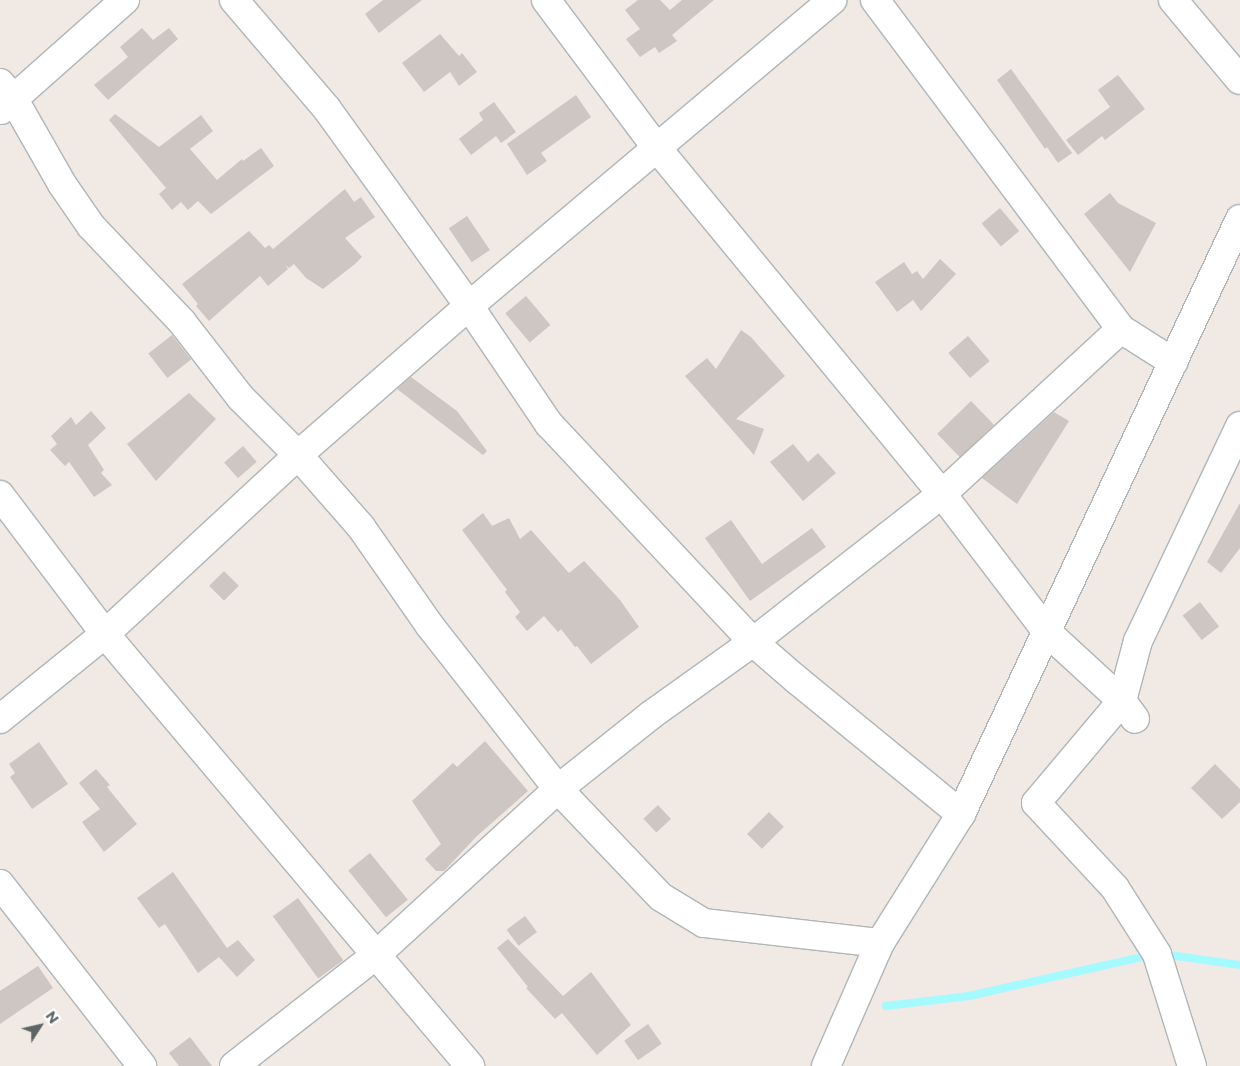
<!DOCTYPE html>
<style>
body{margin:0}
#map{position:relative;width:1240px;height:1066px;overflow:hidden;background:#f0e9e4;font-family:Montserrat,sans-serif}
div>[style]{position:absolute}
.stream>*{height:8px;margin:-4px;padding:0 4px;transform-origin:4px;border-radius:4px;background:#a5faff}
.building>*{inset:0;background:#cdc6c3;transform-origin:0 0}
.roads{filter:drop-shadow(1px 0 #b0b6b8) drop-shadow(-1px 0 #b0b6b8) drop-shadow(0 1px #b0b6b8) drop-shadow(0 -1px #b0b6b8)}
.minor>*{height:28px;margin:-14px;padding:0 14px;transform-origin:14px;border-radius:14px;background:#fff}
.secondary>*{height:28px;margin:-14px;padding:0 14px;transform-origin:14px;border-radius:14px;background:#fff}
span{translate:-50% -50%;white-space:nowrap;text-align:center;line-height:1.15;-webkit-text-stroke:4px #fff;paint-order:stroke}
.north{position:absolute;left:15px;top:1001px;width:50px;height:50px;-webkit-text-stroke:4px #fff;paint-order:stroke;rotate:55deg;font-size:14px;font-weight:700;line-height:20px;text-align:center;color:#5c6466}
.north::after{content:'';display:block;margin:auto;width:18px;height:22px;background:#5c6466;clip-path:polygon(50% 0,100% 100%,50% 72%,0 100%)}
</style>
<div id="map">
<div class="stream">
<div style="left:1162px;top:954px;width:79px;rotate:8deg"></div>
<div style="left:886px;top:1006px;width:84px;rotate:-6.9deg"></div>
<div style="left:969px;top:996px;width:187px;rotate:-12.7deg"></div>
</div>
<div class="building">
<div style="clip-path:polygon(383px 0,422px 0,379px 33px,365px 14px)"></div>
<div style="clip-path:polygon(638px 0,660px 0,670px 10px,682px 0,714px 0,672px 35px,677px 41px,659px 53px,655px 47px,640px 57px,626px 39px,640px 29px,625px 10px)"></div>
<div style="clip-path:polygon(142px 28px,153px 40px,169px 28px,178px 39px,108px 100px,94px 85px,128px 57px,120px 47px)"></div>
<div style="clip-path:polygon(440px 34px,459px 56px,462px 53px,477px 72px,459px 86px,450px 72px,424px 92px,402px 63px)"></div>
<div style="clip-path:polygon(1011px 69px,1072px 153px,1058px 163px,1047px 147px,1045px 149px,997px 80px)"></div>
<div style="clip-path:polygon(1118px 75px,1145px 109px,1105px 140px,1102px 136px,1078px 155px,1066px 140px,1110px 107px,1098px 90px)"></div>
<div style="clip-path:polygon(576px 95px,591px 117px,541px 153px,547px 161px,527px 175px,507px 144px)"></div>
<div style="clip-path:polygon(494px 102px,516px 132px,501px 143px,496px 136px,471px 155px,459px 139px,483px 120px,479px 113px)"></div>
<div style="clip-path:polygon(115px 114px,159px 147px,201px 115px,213px 131px,190px 149px,217px 180px,242px 159px,243px 161px,261px 148px,274px 166px,211px 214px,198px 201px,188px 210px,181px 202px,172px 210px,159px 194px,166px 188px,109px 120px)"></div>
<div style="clip-path:polygon(345px 189px,354px 202px,361px 197px,375px 217px,345px 238px,362px 257px,355px 264px,323px 289px,306px 278px,294px 264px,289px 268px,285px 265px,288px 269px,268px 286px,260px 276px,209px 321px,196px 306px,198px 304px,182px 284px,249px 231px,265px 248px,269px 245px,273px 249px)"></div>
<div style="clip-path:polygon(1110px 193px,1118px 203px,1156px 223px,1130px 272px,1084px 214px)"></div>
<div style="left:1000px;top:208px;width:30px;height:24px;rotate:50deg"></div>
<div style="left:467px;top:216px;width:41px;height:22px;rotate:56deg"></div>
<div style="clip-path:polygon(940px 259px,956px 274px,921px 311px,913px 300px,897px 312px,875px 282px,904px 262px,912px 274px,917px 271px,923px 279px)"></div>
<div style="left:526px;top:296px;width:38px;height:27px;rotate:50deg"></div>
<div style="clip-path:polygon(741px 330px,751px 337px,785px 376px,736px 419px,764px 429px,754px 455px,685px 376px,707px 358px,716px 369px)"></div>
<div style="left:172px;top:335px;width:31px;height:30px;rotate:52deg"></div>
<div style="left:968px;top:336px;width:33px;height:26px;rotate:49deg"></div>
<div style="clip-path:polygon(411px 377px,457px 411px,487px 451px,483px 455px,397px 389px)"></div>
<div style="clip-path:polygon(189px 393px,216px 419px,156px 481px,127px 444px)"></div>
<div style="left:971px;top:401px;width:33px;height:47px;rotate:46deg"></div>
<div style="clip-path:polygon(91px 411px,106px 428px,88px 445px,104px 470px,101px 473px,112px 485px,94px 497px,69px 462px,65px 466px,50px 450px,57px 444px,51px 436px,71px 417px,76px 425px)"></div>
<div style="clip-path:polygon(1054px 412px,1069px 421px,1017px 504px,982px 478px)"></div>
<div style="clip-path:polygon(793px 444px,808px 462px,818px 453px,836px 473px,803px 501px,770px 462px)"></div>
<div style="left:243px;top:446px;width:21px;height:25px;rotate:49deg"></div>
<div style="clip-path:polygon(1240px 503px,1240px 548px,1221px 573px,1207px 562px)"></div>
<div style="clip-path:polygon(483px 513px,492px 526px,509px 518px,520px 539px,531px 530px,569px 573px,584px 561px,620px 600px,639px 627px,591px 664px,577px 646px,575px 647px,561px 629px,558px 632px,544px 616px,527px 631px,515px 617px,520px 612px,505px 592px,507px 590px,462px 530px)"></div>
<div style="clip-path:polygon(731px 520px,762px 564px,812px 528px,826px 547px,750px 601px,705px 538px)"></div>
<div style="left:224px;top:571px;width:21px;height:21px;rotate:45deg"></div>
<div style="left:1200px;top:602px;width:31px;height:22px;rotate:52deg"></div>
<div style="clip-path:polygon(485px 741px,528px 791px,477px 836px,444px 871px,436px 871px,425px 859px,441px 844px,412px 801px,453px 763px,457px 767px)"></div>
<div style="clip-path:polygon(39px 742px,68px 784px,32px 809px,10px 777px,15px 773px,9px 764px)"></div>
<div style="clip-path:polygon(1215px 764px,1240px 789px,1240px 802px,1222px 819px,1191px 788px)"></div>
<div style="clip-path:polygon(96px 769px,110px 785px,107px 787px,137px 824px,104px 852px,82px 822px,100px 809px,79px 783px)"></div>
<div style="left:658px;top:805px;width:19px;height:20px;rotate:47deg"></div>
<div style="left:769px;top:812px;width:21px;height:31px;rotate:45deg"></div>
<div style="left:370px;top:853px;width:60px;height:28px;rotate:51deg"></div>
<div style="clip-path:polygon(173px 872px,227px 948px,238px 940px,255px 960px,237px 977px,219px 957px,198px 973px,165px 924px,159px 928px,137px 898px)"></div>
<div style="left:298px;top:898px;width:77px;height:31px;rotate:54deg"></div>
<div style="left:525px;top:916px;width:20px;height:23px;rotate:53deg"></div>
<div style="clip-path:polygon(508px 939px,563px 996px,591px 972px,631px 1025px,597px 1055px,562px 1013px,555px 1019px,526px 988px,528px 987px,497px 948px)"></div>
<div style="clip-path:polygon(38px 966px,53px 988px,0 1024px,0 991px)"></div>
<div style="left:648px;top:1024px;width:24px;height:29px;rotate:55deg"></div>
<div style="clip-path:polygon(190px 1037px,212px 1066px,179px 1066px,169px 1053px)"></div>
</div>
<div class="roads">
<div class="minor">
<div style="left:234px;top:0;width:143px;rotate:49.5deg"></div>
<div style="left:327px;top:109px;width:243px;rotate:54.2deg"></div>
<div style="left:469px;top:306px;width:143px;rotate:55.9deg"></div>
<div style="left:549px;top:424px;width:299px;rotate:46.9deg"></div>
<div style="left:753px;top:642px;width:58px;rotate:40.8deg"></div>
<div style="left:797px;top:680px;width:212px;rotate:39.3deg"></div>
<div style="left:546px;top:0;width:184px;rotate:53.2deg"></div>
<div style="left:656px;top:147px;width:450px;rotate:50.5deg"></div>
<div style="left:942px;top:494px;width:173px;rotate:52.7deg"></div>
<div style="left:1047px;top:632px;width:102px;rotate:42.6deg"></div>
<div style="left:1122px;top:701px;width:22px;rotate:54deg"></div>
<div style="left:875px;top:0;width:411px;rotate:53.2deg"></div>
<div style="left:1121px;top:329px;width:62px;rotate:32.4deg"></div>
<div style="left:1173px;top:0;width:104px;rotate:50.1deg"></div>
<div style="left:0;top:83px;width:20px;rotate:49deg"></div>
<div style="left:13px;top:98px;width:99px;rotate:60.3deg"></div>
<div style="left:62px;top:184px;width:51px;rotate:55.4deg"></div>
<div style="left:91px;top:226px;width:132px;rotate:46.5deg"></div>
<div style="left:182px;top:322px;width:96px;rotate:52.2deg"></div>
<div style="left:241px;top:398px;width:81px;rotate:45deg"></div>
<div style="left:298px;top:455px;width:96px;rotate:48.8deg"></div>
<div style="left:361px;top:527px;width:121px;rotate:55.1deg"></div>
<div style="left:430px;top:626px;width:207px;rotate:51.9deg"></div>
<div style="left:558px;top:789px;width:149px;rotate:46.4deg"></div>
<div style="left:661px;top:897px;width:50px;rotate:31.2deg"></div>
<div style="left:704px;top:923px;width:177px;rotate:6.5deg"></div>
<div style="left:1px;top:110px;width:166px;rotate:-41.6deg"></div>
<div style="left:0;top:495px;width:174px;rotate:52.9deg"></div>
<div style="left:105px;top:634px;width:566px;rotate:49.81deg"></div>
<div style="left:0;top:719px;width:135px;rotate:-39deg"></div>
<div style="left:105px;top:634px;width:263px;rotate:-42.8deg"></div>
<div style="left:298px;top:455px;width:227px;rotate:-41.1deg"></div>
<div style="left:469px;top:306px;width:475px;rotate:-40.1deg"></div>
<div style="left:0;top:884px;width:231px;rotate:52deg"></div>
<div style="left:234px;top:1066px;width:179px;rotate:-38deg"></div>
<div style="left:375px;top:956px;width:248px;rotate:-42.4deg"></div>
<div style="left:558px;top:789px;width:119px;rotate:-38.5deg"></div>
<div style="left:651px;top:715px;width:125px;rotate:-35.6deg"></div>
<div style="left:753px;top:642px;width:240px;rotate:-38.1deg"></div>
<div style="left:942px;top:494px;width:243px;rotate:-42.7deg"></div>
<div style="left:1192px;top:1066px;width:117px;rotate:-107.4deg"></div>
<div style="left:1157px;top:954px;width:78px;rotate:-122.5deg"></div>
<div style="left:1115px;top:888px;width:116px;rotate:-132.9deg"></div>
<div style="left:1036px;top:803px;width:133px;rotate:-49.9deg"></div>
<div style="left:1122px;top:701px;width:62px;rotate:-75.1deg"></div>
<div style="left:1138px;top:641px;width:238px;rotate:-64.6deg"></div>
</div>
<div class="secondary">
<div style="left:826px;top:1066px;width:134px;rotate:-66.3deg"></div>
<div style="left:880px;top:943px;width:152px;rotate:-57.9deg"></div>
<div style="left:961px;top:814px;width:657px;rotate:-64.88deg"></div>
</div>
</div>
<div class="north">N</div>
</div>
